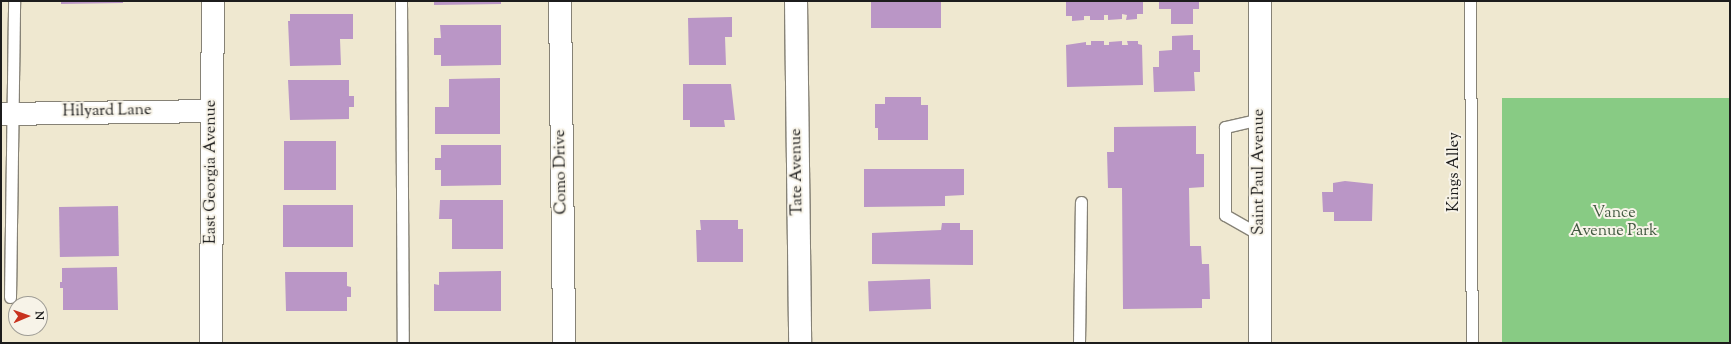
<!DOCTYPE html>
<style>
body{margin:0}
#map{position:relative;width:1731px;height:344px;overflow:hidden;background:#efe8d0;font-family:"Sorts Mill Goudy",serif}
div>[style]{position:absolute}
.green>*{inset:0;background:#88cb84;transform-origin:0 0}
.building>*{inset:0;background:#ba96c6;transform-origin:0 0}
.roads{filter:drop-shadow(1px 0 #868276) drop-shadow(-1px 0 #868276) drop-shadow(0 1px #868276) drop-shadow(0 -1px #868276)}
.lane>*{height:11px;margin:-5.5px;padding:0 5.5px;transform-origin:5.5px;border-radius:5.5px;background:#fff}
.street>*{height:22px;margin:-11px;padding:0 11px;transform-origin:11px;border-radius:11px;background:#fff}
.secondary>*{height:22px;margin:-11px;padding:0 11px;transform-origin:11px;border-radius:11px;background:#fff}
span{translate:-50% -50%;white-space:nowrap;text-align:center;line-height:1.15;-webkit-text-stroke:4px #f7f3e8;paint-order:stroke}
.street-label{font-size:16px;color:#1c1c1c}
.park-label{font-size:16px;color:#425940}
.frame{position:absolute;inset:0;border:2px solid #1c1c1c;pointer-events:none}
.north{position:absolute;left:8px;top:296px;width:40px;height:40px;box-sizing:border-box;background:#f7f3e8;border:1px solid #9f9d96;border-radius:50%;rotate:88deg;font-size:11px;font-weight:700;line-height:16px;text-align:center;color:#1c1c1c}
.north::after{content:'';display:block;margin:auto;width:14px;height:18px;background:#c8321e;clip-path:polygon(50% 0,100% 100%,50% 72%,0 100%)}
</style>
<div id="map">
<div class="green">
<div style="left:1730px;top:98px;width:245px;height:228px;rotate:90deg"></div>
</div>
<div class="building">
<div style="clip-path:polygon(61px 1px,123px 1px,123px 3px,61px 4px)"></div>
<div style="clip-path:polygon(434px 1px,501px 1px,501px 4px,434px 5px)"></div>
<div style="left:871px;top:1px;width:70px;height:27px"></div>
<div style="clip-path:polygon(1066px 1px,1143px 1px,1143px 14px,1137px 14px,1137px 19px,1126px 20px,1127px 15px,1122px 14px,1122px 19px,1108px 20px,1108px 15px,1104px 15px,1104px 20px,1090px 20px,1090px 16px,1084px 16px,1084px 20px,1072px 21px,1072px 16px,1066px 16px)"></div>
<div style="clip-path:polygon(1159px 1px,1199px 1px,1199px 9px,1193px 9px,1193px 24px,1171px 24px,1171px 9px,1159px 9px)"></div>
<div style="clip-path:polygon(290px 14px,353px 14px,353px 39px,340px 39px,341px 65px,290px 66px,288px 21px,290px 21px)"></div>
<div style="clip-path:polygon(732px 17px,732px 37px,725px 37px,726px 65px,689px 65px,688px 18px)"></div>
<div style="clip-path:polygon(440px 25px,501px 25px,501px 65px,441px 66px,441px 55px,434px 55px,434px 38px,441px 38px)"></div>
<div style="clip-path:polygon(1193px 35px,1193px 50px,1200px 50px,1200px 72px,1194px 72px,1195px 91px,1154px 92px,1153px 67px,1159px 67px,1159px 51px,1172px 50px,1172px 36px)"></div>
<div style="clip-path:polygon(1091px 41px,1104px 41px,1104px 45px,1109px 45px,1109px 42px,1122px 41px,1122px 45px,1128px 45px,1127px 41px,1138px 41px,1138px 44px,1142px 45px,1143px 85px,1067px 87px,1066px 45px,1086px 42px,1086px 45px,1091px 45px)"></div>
<div style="clip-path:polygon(500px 78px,500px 134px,435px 134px,435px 107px,449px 107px,449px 79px)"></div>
<div style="clip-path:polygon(288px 80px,349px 80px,349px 96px,354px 96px,354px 107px,349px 107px,349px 119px,290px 120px)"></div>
<div style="clip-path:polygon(683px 84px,731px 84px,735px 120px,724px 120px,725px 127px,690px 127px,690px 120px,683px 120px)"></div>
<div style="clip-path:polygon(885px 97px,921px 97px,921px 105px,928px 105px,928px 140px,878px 140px,878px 128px,875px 128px,875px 104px,885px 104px)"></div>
<div style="clip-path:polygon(1196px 126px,1196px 154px,1204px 154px,1204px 187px,1189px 188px,1190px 246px,1201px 246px,1202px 264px,1209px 264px,1210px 299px,1202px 299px,1202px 308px,1123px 309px,1122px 188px,1108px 188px,1107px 152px,1114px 152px,1114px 127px)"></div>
<div style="left:284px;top:141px;width:52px;height:49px"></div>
<div style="clip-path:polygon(441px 145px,501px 145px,501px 185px,441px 186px,441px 170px,435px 170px,435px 158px,441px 158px)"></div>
<div style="clip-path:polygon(864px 169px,964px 169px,964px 195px,945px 196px,945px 206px,864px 207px)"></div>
<div style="clip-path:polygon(1345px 181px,1373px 184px,1372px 221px,1334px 221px,1334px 212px,1323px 212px,1322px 192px,1333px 192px,1333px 183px)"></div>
<div style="clip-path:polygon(440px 200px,503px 200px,503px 249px,452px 249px,452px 219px,439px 219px)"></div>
<div style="left:283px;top:205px;width:70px;height:42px"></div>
<div style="left:118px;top:206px;width:50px;height:59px;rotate:89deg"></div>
<div style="clip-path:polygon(700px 220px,738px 220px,738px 229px,743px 229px,743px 262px,697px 262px,696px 230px,701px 230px)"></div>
<div style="clip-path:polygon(942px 223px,960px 223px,960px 230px,973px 230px,973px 265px,872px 264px,872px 233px,941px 230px)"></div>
<div style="clip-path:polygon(117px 267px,118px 310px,63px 310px,63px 288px,60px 288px,60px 282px,62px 282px,62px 268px)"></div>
<div style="clip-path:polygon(501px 271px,501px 311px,434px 311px,434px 284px,439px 285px,439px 272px)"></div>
<div style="clip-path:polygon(285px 272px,347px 272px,347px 286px,351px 287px,351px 297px,347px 297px,347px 311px,286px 311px)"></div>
<div style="left:930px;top:279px;width:30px;height:62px;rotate:88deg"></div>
</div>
<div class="roads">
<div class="lane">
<div style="left:401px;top:1px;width:342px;rotate:89.7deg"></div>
<div style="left:1470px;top:1px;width:342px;rotate:89.7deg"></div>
<div style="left:1260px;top:119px;width:36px;rotate:167deg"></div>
<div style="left:1225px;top:127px;width:88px;rotate:90deg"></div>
<div style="left:1225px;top:215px;width:40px;rotate:29.7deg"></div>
<div style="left:10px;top:297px;width:296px;rotate:-89.2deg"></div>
<div style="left:1079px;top:343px;width:141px;rotate:-89.2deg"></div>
</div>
<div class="street">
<div style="left:560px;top:1px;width:342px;rotate:89.3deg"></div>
<div style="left:796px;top:1px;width:342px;rotate:89.3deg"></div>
<div style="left:1260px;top:1px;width:342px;rotate:90deg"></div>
<div style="left:1px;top:114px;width:211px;rotate:-0.8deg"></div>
</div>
<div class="secondary">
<div style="left:211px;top:343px;width:342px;rotate:-89.7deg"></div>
</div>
</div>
<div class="street-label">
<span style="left:107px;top:112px;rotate:-1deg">Hilyard Lane</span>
<span style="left:212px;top:172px;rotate:-90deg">East Georgia Avenue</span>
<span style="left:562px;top:172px;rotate:-91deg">Como Drive</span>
<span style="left:798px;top:172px;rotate:-91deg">Tate Avenue</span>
<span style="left:1260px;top:172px;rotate:-90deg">Saint Paul Avenue</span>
<span style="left:1455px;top:172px;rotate:-90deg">Kings Alley</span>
</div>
<div class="park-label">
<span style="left:1614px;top:223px">Vance<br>Avenue Park</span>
</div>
<div class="frame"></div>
<div class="north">N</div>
</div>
